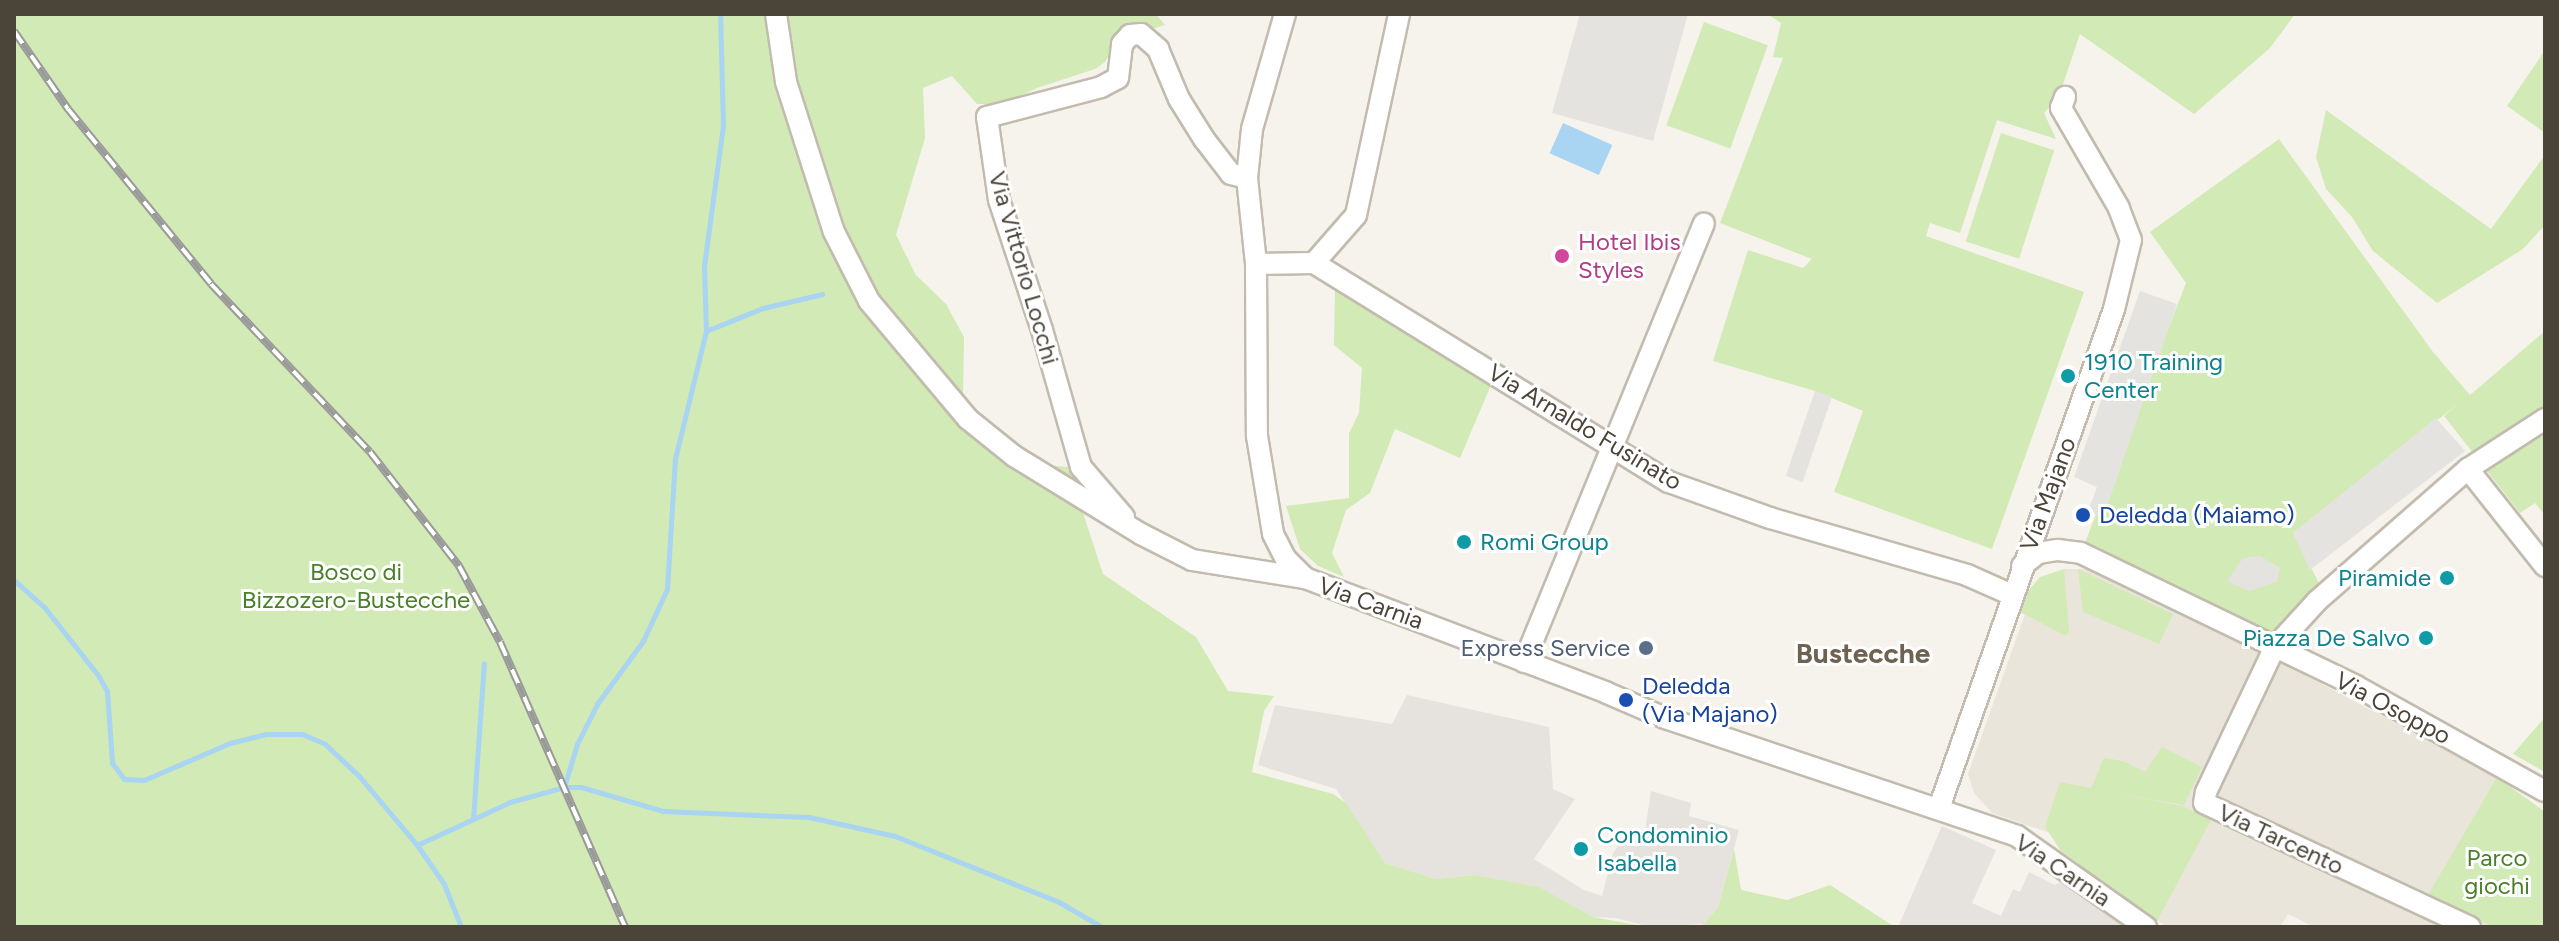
<!DOCTYPE html>
<style>
body{margin:0}
#map{position:relative;width:2559px;height:941px;overflow:hidden;background:#f6f3ec;font-family:Figtree,sans-serif}
div>[style]{position:absolute}
.residential>*{inset:0;background:#eae5da}
.industrial>*{inset:0;background:#e6e2dd}
.green>*{inset:0;background:#d2eab5;transform-origin:0 0}
.parking>*{inset:0;background:#e5e3e0;transform-origin:0 0}
.water>*{inset:0;background:#a9d4f2;transform-origin:0 0}
.stream>*{height:5px;margin:-2.5px;padding:0 2.5px;transform-origin:2.5px;border-radius:2.5px;background:#a9d4f2}
.roads{filter:drop-shadow(2px 0 #c2bbae) drop-shadow(-2px 0 #c2bbae) drop-shadow(0 2px #c2bbae) drop-shadow(0 -2px #c2bbae)}
.minor>*{height:20px;margin:-10px;padding:0 10px;transform-origin:10px;border-radius:10px;background:#fff}
.rail>*{height:8px;margin-top:-4px;transform-origin:0;background:repeating-linear-gradient(90deg,#fff 0 15px,#9a9a9a 0 30px);box-sizing:border-box;border-block:2px solid #9a9a9a}
.dots>*{width:22px;height:22px;translate:-50% -50%;box-sizing:border-box;border:4px solid #fff;border-radius:50%}
span{translate:-50% -50%;white-space:nowrap;text-align:center;line-height:1.15;-webkit-text-stroke:6px #fff;paint-order:stroke}
.hotel-label{font-size:24px;color:#b23c85}
.left{translate:0 -50%;text-align:left}
.street-label{font-size:24px;color:#4b4439}
.culture-label{font-size:24px;color:#0d838f}
.right{translate:-100% -50%;text-align:right}
.transit-label{font-size:24px;color:#164399}
.park-label{font-size:24px;color:#4a7f2a}
.service-label{font-size:24px;color:#4e5e75}
.quarter-label{font-size:28px;color:#6e6250;font-weight:700}
.frame{position:absolute;inset:0;border:16px solid #4b4439;pointer-events:none}
</style>
<div id="map">
<div class="residential">
<div style="clip-path:polygon(2064px 569px,2093px 569px,2256px 649px,2497px 777px,2429px 895px,2493px 927px,2314px 927px,2288px 914px,2280px 927px,2167px 927px,2092px 875px,2050px 833px,1992px 813px,1974px 793px,1968px 774px,2035px 586px)"></div>
</div>
<div class="industrial">
<div style="clip-path:polygon(1407px 695px,1549px 727px,1553px 789px,1575px 799px,1534px 859px,1584px 890px,1602px 896px,1613px 853px,1630px 829px,1645px 831px,1651px 791px,1691px 803px,1689px 816px,1739px 830px,1718px 907px,1704px 924px,1650px 927px,1616px 918px,1593px 917px,1538px 887px,1475px 875px,1436px 879px,1385px 863px,1336px 789px,1258px 765px,1275px 705px,1392px 724px)"></div>
<div style="clip-path:polygon(1942px 826px,1996px 850px,1972px 903px,2001px 916px,2013px 889px,2020px 892px,2029px 872px,2055px 885px,2067px 879px,2135px 927px,1898px 927px)"></div>
</div>
<div class="green">
<div style="clip-path:polygon(14px 14px,1156px 14px,1165px 25px,1152px 29px,1142px 26px,1122px 33px,1105px 62px,1095px 69px,1037px 88px,1003px 104px,977px 104px,952px 76px,923px 88px,925px 138px,896px 235px,916px 275px,946px 304px,964px 337px,963px 395px,987px 427px,1042px 465px,1068px 467px,1103px 574px,1196px 637px,1228px 691px,1274px 696px,1264px 711px,1252px 772px,1333px 794px,1346px 803px,1385px 863px,1436px 879px,1475px 875px,1539px 887px,1593px 917px,1648px 927px,14px 927px)"></div>
<div style="clip-path:polygon(1767px 14px,2295px 14px,2270px 48px,2194px 114px,2080px 34px,2059px 96px,2044px 113px,2056px 139px,1997px 120px,1960px 233px,1930px 223px,1926px 236px,2084px 292px,1992px 549px,1834px 492px,1863px 411px,1815px 391px,1713px 361px,1748px 250px,1803px 268px,1812px 259px,1720px 223px,1783px 58px,1773px 57px,1781px 23px)"></div>
<div style="left:1704px;top:22px;width:68px;height:110px;rotate:20deg"></div>
<div style="clip-path:polygon(2545px 50px,2545px 133px,2507px 106px)"></div>
<div style="clip-path:polygon(2326px 110px,2491px 229px,2545px 155px,2545px 225px,2523px 249px,2437px 303px,2373px 251px,2352px 217px,2326px 189px,2316px 157px)"></div>
<div style="left:2001px;top:133px;width:56px;height:114px;rotate:18deg"></div>
<div style="clip-path:polygon(2279px 139px,2433px 352px,2470px 395px,2545px 331px,2545px 515px,2535px 503px,2520px 513px,2444px 416px,2459px 403px,2293px 533px,2322px 589px,2275px 647px,2081px 553px,2186px 283px,2150px 232px)"></div>
<div style="clip-path:polygon(1335px 287px,1491px 385px,1460px 458px,1395px 429px,1370px 493px,1346px 510px,1332px 553px,1344px 577px,1318px 566px,1300px 549px,1286px 506px,1349px 498px,1349px 433px,1359px 413px,1362px 368px,1334px 345px)"></div>
<div style="clip-path:polygon(2064px 569px,2069px 631px,2066px 636px,2018px 611px,2023px 597px,2040px 577px)"></div>
<div style="clip-path:polygon(2078px 569px,2173px 614px,2159px 644px,2083px 612px)"></div>
<div style="clip-path:polygon(2545px 717px,2545px 772px,2513px 754px)"></div>
<div style="clip-path:polygon(2162px 747px,2202px 767px,2184px 805px,2100px 790px,2183px 806px,2211px 820px,2157px 921px,2061px 851px,2045px 827px,2060px 782px,2091px 788px,2104px 758px,2123px 761px,2145px 772px)"></div>
<div style="clip-path:polygon(2497px 777px,2545px 812px,2545px 927px,2493px 927px,2428px 895px)"></div>
<div style="clip-path:polygon(1734px 849px,1741px 890px,1787px 900px,1830px 885px,1895px 927px,1694px 927px,1704px 924px,1718px 907px)"></div>
</div>
<div class="parking">
<div style="clip-path:polygon(1580px 14px,1688px 14px,1653px 141px,1552px 113px)"></div>
<div style="clip-path:polygon(2140px 291px,2177px 304px,2103px 518px,2088px 511px,2097px 487px,2074px 477px)"></div>
<div style="left:1815px;top:391px;width:18px;height:90px;rotate:19deg"></div>
<div style="clip-path:polygon(2436px 418px,2465px 451px,2310px 570px,2293px 533px)"></div>
<div style="clip-path:polygon(2260px 556px,2280px 568px,2277px 582px,2249px 591px,2227px 581px,2243px 558px)"></div>
</div>
<div class="water">
<div style="left:1563px;top:123px;width:54px;height:33px;rotate:24deg"></div>
</div>
<div class="stream">
<div style="left:706px;top:331px;width:61px;rotate:-22deg"></div>
<div style="left:763px;top:308px;width:61px;rotate:-13.3deg"></div>
<div style="left:14px;top:580px;width:42px;rotate:42.1deg"></div>
<div style="left:45px;top:608px;width:85px;rotate:51.7deg"></div>
<div style="left:98px;top:675px;width:18px;rotate:61deg"></div>
<div style="left:107px;top:691px;width:72px;rotate:86deg"></div>
<div style="left:112px;top:763px;width:20px;rotate:53deg"></div>
<div style="left:124px;top:779px;width:20px;rotate:3deg"></div>
<div style="left:144px;top:780px;width:94px;rotate:-23.3deg"></div>
<div style="left:230px;top:743px;width:37px;rotate:-14deg"></div>
<div style="left:266px;top:734px;width:36px"></div>
<div style="left:302px;top:734px;width:25px;rotate:23deg"></div>
<div style="left:325px;top:744px;width:47px;rotate:43.3deg"></div>
<div style="left:359px;top:776px;width:90px;rotate:50deg"></div>
<div style="left:417px;top:845px;width:47px;rotate:55.3deg"></div>
<div style="left:444px;top:884px;width:46px;rotate:68.4deg"></div>
<div style="left:564px;top:787px;width:17px"></div>
<div style="left:581px;top:787px;width:85px;rotate:16.3deg"></div>
<div style="left:663px;top:811px;width:146px;rotate:2.4deg"></div>
<div style="left:809px;top:817px;width:88px;rotate:12.5deg"></div>
<div style="left:895px;top:836px;width:177px;rotate:21.9deg"></div>
<div style="left:1059px;top:902px;width:50px;rotate:30.2deg"></div>
<div style="left:473px;top:819px;width:156px;rotate:-86deg"></div>
<div style="left:417px;top:845px;width:102px;rotate:-24.8deg"></div>
<div style="left:510px;top:802px;width:56px;rotate:-15.5deg"></div>
<div style="left:564px;top:787px;width:45px;rotate:-73.2deg"></div>
<div style="left:577px;top:744px;width:45px;rotate:-63.4deg"></div>
<div style="left:597px;top:704px;width:78px;rotate:-53.9deg"></div>
<div style="left:643px;top:641px;width:57px;rotate:-65.2deg"></div>
<div style="left:667px;top:589px;width:130px;rotate:-86.5deg"></div>
<div style="left:675px;top:459px;width:132px;rotate:-76.4deg"></div>
<div style="left:706px;top:331px;width:65px;rotate:-91.8deg"></div>
<div style="left:704px;top:266px;width:141px;rotate:-82.3deg"></div>
<div style="left:723px;top:126px;width:112px;rotate:-91.5deg"></div>
</div>
<div class="roads">
<div class="minor">
<div style="left:776px;top:14px;width:69px;rotate:81.6deg"></div>
<div style="left:786px;top:82px;width:157px;rotate:72.3deg"></div>
<div style="left:834px;top:232px;width:77px;rotate:63.1deg"></div>
<div style="left:869px;top:301px;width:154px;rotate:50deg"></div>
<div style="left:968px;top:419px;width:59px;rotate:38.8deg"></div>
<div style="left:1014px;top:456px;width:149px;rotate:31.6deg"></div>
<div style="left:1141px;top:534px;width:57px;rotate:27deg"></div>
<div style="left:1192px;top:560px;width:114px;rotate:9.1deg"></div>
<div style="left:1285px;top:14px;width:120px;rotate:106deg"></div>
<div style="left:1252px;top:129px;width:49px;rotate:95.8deg"></div>
<div style="left:1247px;top:178px;width:86px;rotate:84deg"></div>
<div style="left:1256px;top:264px;width:172px;rotate:89.7deg"></div>
<div style="left:1257px;top:436px;width:99px;rotate:80.7deg"></div>
<div style="left:1273px;top:534px;width:28px;rotate:63deg"></div>
<div style="left:1286px;top:559px;width:27px;rotate:45deg"></div>
<div style="left:1305px;top:578px;width:323px;rotate:20.8deg"></div>
<div style="left:1607px;top:693px;width:63px;rotate:23.3deg"></div>
<div style="left:1665px;top:718px;width:371px;rotate:18.5deg"></div>
<div style="left:2017px;top:836px;width:158px;rotate:35.2deg"></div>
<div style="left:1314px;top:263px;width:64px;rotate:-48.8deg"></div>
<div style="left:1356px;top:215px;width:206px;rotate:-77.9deg"></div>
<div style="left:1256px;top:264px;width:58px;rotate:-1deg"></div>
<div style="left:1314px;top:263px;width:417px;rotate:31.7deg"></div>
<div style="left:1669px;top:482px;width:107px;rotate:19.6deg"></div>
<div style="left:1770px;top:518px;width:205px;rotate:16.1deg"></div>
<div style="left:1967px;top:575px;width:49px;rotate:24deg"></div>
<div style="left:2468px;top:469px;width:124px;rotate:51.6deg"></div>
<div style="left:1124px;top:517px;width:66px;rotate:-130.7deg"></div>
<div style="left:1081px;top:467px;width:142px;rotate:-105.9deg"></div>
<div style="left:1042px;top:330px;width:137px;rotate:-108.3deg"></div>
<div style="left:999px;top:200px;width:84px;rotate:-98.2deg"></div>
<div style="left:987px;top:117px;width:118px;rotate:-14.7deg"></div>
<div style="left:1101px;top:87px;width:19px;rotate:-28deg"></div>
<div style="left:1118px;top:78px;width:34px;rotate:-83deg"></div>
<div style="left:1122px;top:44px;width:12px;rotate:-48deg"></div>
<div style="left:1130px;top:35px;width:11px;rotate:-5deg"></div>
<div style="left:1141px;top:34px;width:23px;rotate:41deg"></div>
<div style="left:1158px;top:49px;width:54px;rotate:67.2deg"></div>
<div style="left:1179px;top:99px;width:47px;rotate:58deg"></div>
<div style="left:1204px;top:139px;width:44px;rotate:52.4deg"></div>
<div style="left:1231px;top:174px;width:16px;rotate:14deg"></div>
<div style="left:2022px;top:566px;width:21px;rotate:-39deg"></div>
<div style="left:2038px;top:553px;width:20px;rotate:-9deg"></div>
<div style="left:2058px;top:550px;width:23px;rotate:7deg"></div>
<div style="left:2081px;top:553px;width:305px;rotate:25.8deg"></div>
<div style="left:2356px;top:686px;width:216px;rotate:29.1deg"></div>
<div style="left:1524px;top:662px;width:474px;rotate:-67.7deg"></div>
<div style="left:1939px;top:808px;width:529px;rotate:-70.67deg"></div>
<div style="left:2114px;top:309px;width:71px;rotate:-76.2deg"></div>
<div style="left:2131px;top:240px;width:34px;rotate:-111deg"></div>
<div style="left:2119px;top:208px;width:116px;rotate:-120.1deg"></div>
<div style="left:2061px;top:108px;width:12px;rotate:-70deg"></div>
<div style="left:2470px;top:927px;width:293px;rotate:-155deg"></div>
<div style="left:2204px;top:803px;width:11px;rotate:-80deg"></div>
<div style="left:2206px;top:792px;width:161px;rotate:-64.6deg"></div>
<div style="left:2275px;top:647px;width:62px;rotate:-47.6deg"></div>
<div style="left:2317px;top:601px;width:201px;rotate:-41.2deg"></div>
<div style="left:2468px;top:469px;width:92px;rotate:-33deg"></div>
</div>
</div>
<div class="rail">
<div style="left:14px;top:31px;width:95px;rotate:55.3deg"></div>
<div style="left:68px;top:109px;width:226px;rotate:50.7deg"></div>
<div style="left:211px;top:284px;width:231px;rotate:46.6deg"></div>
<div style="left:370px;top:452px;width:145px;rotate:52deg"></div>
<div style="left:459px;top:566px;width:86px;rotate:61.7deg"></div>
<div style="left:500px;top:642px;width:311px;rotate:66.3deg"></div>
</div>
<div class="dots">
<div style="left:1562px;top:256px;background:#d1479c"></div>
<div style="left:2068px;top:376px;background:#0f9aa8"></div>
<div style="left:2083px;top:515px;background:#1a4fb4"></div>
<div style="left:1464px;top:542px;background:#0f9aa8"></div>
<div style="left:2447px;top:578px;background:#0f9aa8"></div>
<div style="left:2426px;top:638px;background:#0f9aa8"></div>
<div style="left:1646px;top:648px;background:#5c6f8a"></div>
<div style="left:1626px;top:700px;background:#1a4fb4"></div>
<div style="left:1581px;top:849px;background:#0f9aa8"></div>
</div>
<div class="hotel-label">
<span class="left" style="left:1578px;top:256px">Hotel Ibis<br>Styles</span>
</div>
<div class="street-label">
<span style="left:1024px;top:268px;rotate:74deg">Via Vittorio Locchi</span>
<span style="left:1585px;top:427px;rotate:31deg">Via Arnaldo Fusinato</span>
<span style="left:2048px;top:494px;rotate:-70deg">Via Majano</span>
<span style="left:1371px;top:603px;rotate:20deg">Via Carnia</span>
<span style="left:2393px;top:708px;rotate:28deg">Via Osoppo</span>
<span style="left:2281px;top:839px;rotate:25deg">Via Tarcento</span>
<span style="left:2063px;top:870px;rotate:34deg">Via Carnia</span>
</div>
<div class="culture-label">
<span class="left" style="left:2084px;top:376px">1910 Training<br>Center</span>
<span class="left" style="left:1480px;top:542px">Romi Group</span>
<span class="right" style="left:2431px;top:578px">Piramide</span>
<span class="right" style="left:2410px;top:638px">Piazza De Salvo</span>
<span class="left" style="left:1597px;top:849px">Condominio<br>Isabella</span>
</div>
<div class="transit-label">
<span class="left" style="left:2099px;top:515px">Deledda (Maiamo)</span>
<span class="left" style="left:1642px;top:700px">Deledda<br>(Via Majano)</span>
</div>
<div class="park-label">
<span style="left:356px;top:586px">Bosco di<br>Bizzozero-Bustecche</span>
<span style="left:2497px;top:872px">Parco<br>giochi</span>
</div>
<div class="service-label">
<span class="right" style="left:1630px;top:648px">Express Service</span>
</div>
<div class="quarter-label">
<span style="left:1863px;top:653px">Bustecche</span>
</div>
<div class="frame"></div>
</div>
